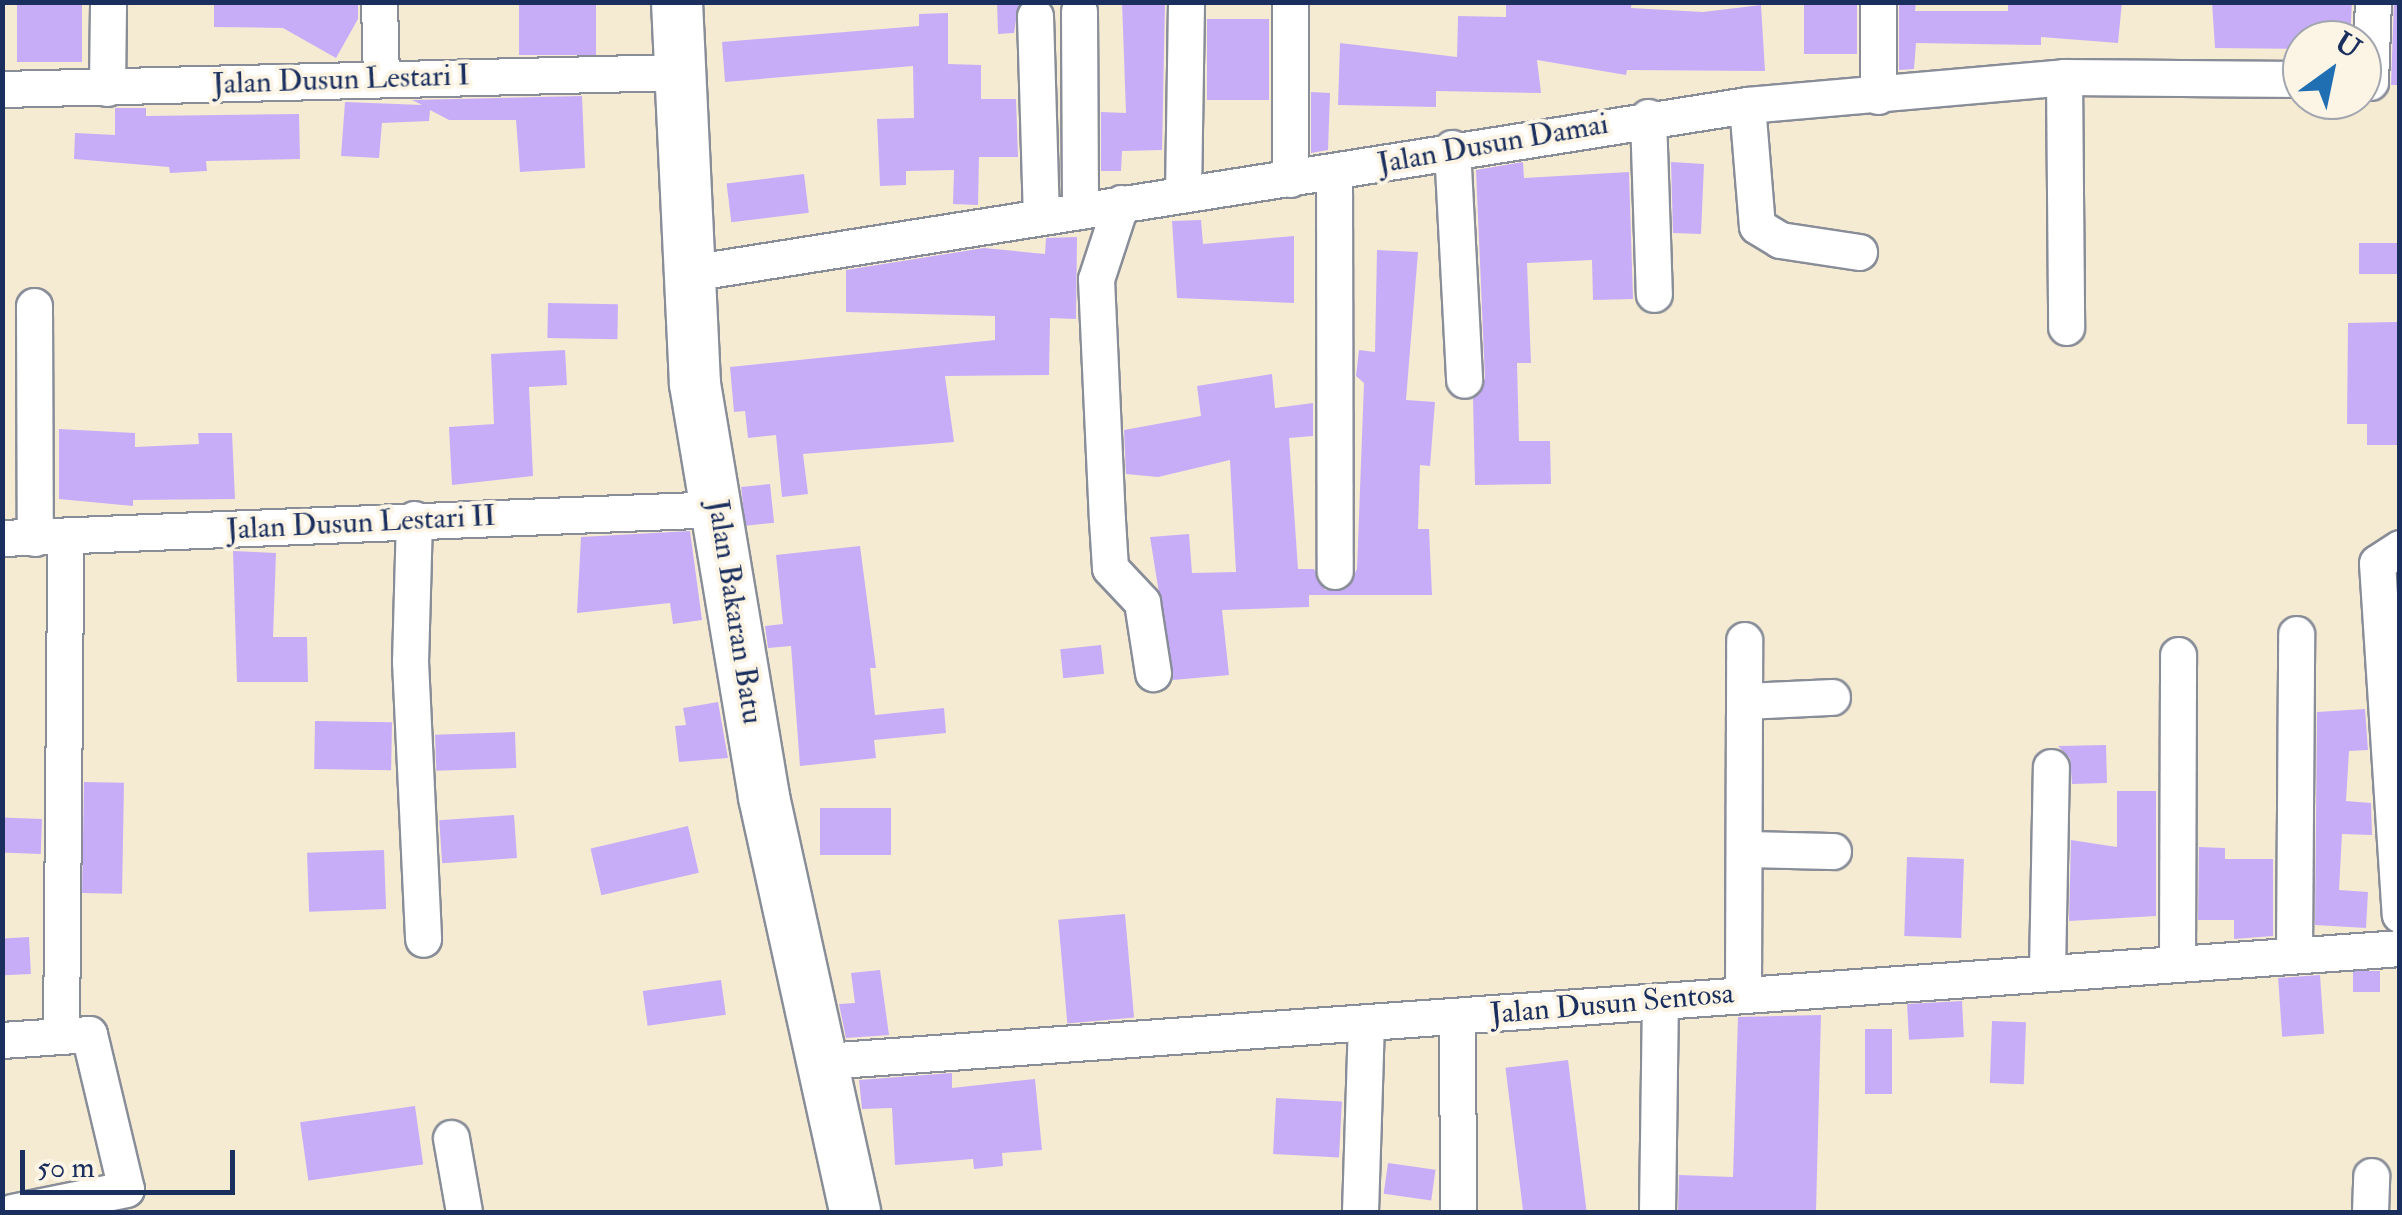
<!DOCTYPE html>
<style>
body{margin:0}
#map{position:relative;width:2402px;height:1215px;overflow:hidden;background:#f5ebd3;font-family:"IM FELL Double Pica",serif}
div>[style]{position:absolute}
.building>*{inset:0;background:#c7adf8;transform-origin:0 0}
.roads{filter:drop-shadow(2px 0 #888d98) drop-shadow(-2px 0 #888d98) drop-shadow(0 2px #888d98) drop-shadow(0 -2px #888d98)}
.minor>*{height:35px;margin:-17.5px;padding:0 17.5px;transform-origin:17.5px;border-radius:17.5px;background:#fff}
.highway>*{height:50px;margin:-25px;padding:0 25px;transform-origin:25px;border-radius:25px;background:#fff}
span{translate:-50% -50%;white-space:nowrap;text-align:center;line-height:1.15;-webkit-text-stroke:8px #fcf5e5;paint-order:stroke}
.street-label{font-size:30px;color:#1b2f5e}
.frame{position:absolute;inset:0;border:5px solid #1b2f5e;pointer-events:none}
.north{position:absolute;left:2282px;top:20px;width:100px;height:100px;box-sizing:border-box;background:#fcf5e5;border:2px solid #a2a6af;border-radius:50%;rotate:33deg;font-size:28px;font-weight:700;line-height:40px;text-align:center;color:#1b2f5e}
.north::after{content:'';display:block;margin:auto;width:35px;height:45px;background:#1f6fb2;clip-path:polygon(50% 0,100% 100%,50% 72%,0 100%)}
.scale{position:absolute;left:20px;top:1150px;width:215px;height:45px;box-sizing:border-box;border:5px solid #1b2f5e;border-top:0;padding-left:12px;font-size:30px;line-height:35px;white-space:nowrap;color:#1b2f5e;-webkit-text-stroke:8px #fcf5e5;paint-order:stroke}
</style>
<div id="map">
<div class="building">
<div style="left:17px;top:2px;width:65px;height:60px"></div>
<div style="clip-path:polygon(214px 2px,358px 2px,358px 19px,336px 58px,283px 28px,214px 27px)"></div>
<div style="left:519px;top:2px;width:77px;height:53px"></div>
<div style="clip-path:polygon(997px 2px,1019px 2px,1014px 33px,998px 34px)"></div>
<div style="clip-path:polygon(1122px 2px,1165px 2px,1162px 150px,1122px 151px,1121px 171px,1101px 171px,1101px 112px,1126px 113px)"></div>
<div style="clip-path:polygon(1632px 2px,1631px 8px,1703px 12px,1761px 5px,1765px 71px,1627px 70px,1626px 75px,1537px 60px,1541px 93px,1436px 91px,1436px 107px,1338px 105px,1340px 43px,1457px 57px,1458px 16px,1506px 17px,1506px 3px)"></div>
<div style="clip-path:polygon(1899px 2px,1916px 2px,1915px 11px,2008px 11px,2008px 2px,2122px 2px,2118px 43px,2041px 37px,2041px 45px,1916px 43px,1914px 69px,1899px 70px)"></div>
<div style="clip-path:polygon(2212px 2px,2352px 2px,2350px 40px,2302px 40px,2302px 49px,2215px 48px)"></div>
<div style="clip-path:polygon(2394px 2px,2400px 2px,2400px 85px,2391px 85px)"></div>
<div style="left:1857px;top:3px;width:51px;height:53px;rotate:90deg"></div>
<div style="clip-path:polygon(948px 13px,948px 64px,981px 65px,981px 99px,1016px 99px,1018px 157px,979px 157px,978px 205px,953px 204px,954px 170px,906px 171px,906px 185px,880px 186px,877px 119px,914px 118px,913px 66px,725px 82px,722px 42px,919px 26px,919px 14px)"></div>
<div style="left:1269px;top:19px;width:81px;height:62px;rotate:90deg"></div>
<div style="clip-path:polygon(1311px 92px,1330px 93px,1328px 150px,1311px 153px)"></div>
<div style="clip-path:polygon(582px 96px,585px 168px,520px 172px,516px 120px,449px 120px,430px 110px,429px 121px,382px 123px,379px 158px,341px 156px,345px 102px,422px 105px,412px 100px)"></div>
<div style="clip-path:polygon(115px 108px,146px 108px,146px 116px,299px 114px,300px 159px,206px 161px,207px 171px,170px 173px,169px 167px,74px 159px,75px 133px,115px 135px)"></div>
<div style="clip-path:polygon(1523px 162px,1524px 178px,1629px 172px,1633px 299px,1593px 300px,1592px 260px,1527px 263px,1531px 363px,1517px 363px,1519px 441px,1550px 441px,1551px 484px,1475px 485px,1473px 399px,1485px 379px,1476px 170px)"></div>
<div style="clip-path:polygon(1671px 162px,1704px 164px,1701px 234px,1673px 233px)"></div>
<div style="left:804px;top:174px;width:39px;height:78px;rotate:83deg"></div>
<div style="clip-path:polygon(1201px 220px,1203px 244px,1294px 236px,1294px 303px,1177px 298px,1172px 221px)"></div>
<div style="clip-path:polygon(1077px 237px,1076px 319px,1050px 318px,1049px 375px,945px 376px,954px 442px,803px 454px,808px 494px,782px 497px,776px 435px,748px 438px,745px 411px,734px 412px,730px 367px,995px 340px,995px 316px,846px 312px,846px 270px,984px 248px,1045px 254px,1046px 238px)"></div>
<div style="left:2359px;top:243px;width:41px;height:31px"></div>
<div style="clip-path:polygon(1377px 250px,1418px 252px,1406px 400px,1435px 402px,1430px 466px,1420px 465px,1418px 529px,1429px 529px,1432px 595px,1309px 595px,1309px 607px,1222px 610px,1229px 675px,1173px 680px,1150px 537px,1189px 534px,1192px 573px,1236px 572px,1230px 460px,1158px 477px,1126px 474px,1124px 430px,1201px 416px,1197px 386px,1272px 374px,1275px 408px,1313px 403px,1313px 436px,1289px 438px,1298px 569px,1314px 569px,1325px 590px,1346px 589px,1357px 569px,1364px 383px,1356px 376px,1359px 350px,1375px 352px)"></div>
<div style="left:548px;top:303px;width:70px;height:35px;rotate:1deg"></div>
<div style="clip-path:polygon(2397px 322px,2400px 445px,2367px 445px,2367px 424px,2347px 424px,2348px 323px)"></div>
<div style="clip-path:polygon(565px 350px,567px 385px,529px 387px,533px 476px,452px 485px,449px 427px,494px 424px,491px 354px)"></div>
<div style="clip-path:polygon(59px 429px,135px 433px,135px 447px,199px 444px,198px 433px,232px 433px,235px 499px,133px 500px,133px 506px,59px 499px)"></div>
<div style="left:770px;top:484px;width:39px;height:29px;rotate:84deg"></div>
<div style="clip-path:polygon(690px 531px,702px 620px,673px 624px,670px 603px,577px 613px,581px 537px)"></div>
<div style="clip-path:polygon(860px 546px,876px 668px,870px 668px,875px 715px,944px 708px,946px 733px,874px 740px,876px 758px,800px 766px,791px 646px,768px 648px,765px 626px,783px 624px,776px 555px)"></div>
<div style="clip-path:polygon(233px 551px,276px 553px,273px 637px,307px 637px,308px 682px,237px 682px)"></div>
<div style="left:1101px;top:645px;width:29px;height:41px;rotate:84deg"></div>
<div style="clip-path:polygon(718px 702px,728px 758px,679px 762px,675px 726px,686px 725px,683px 708px)"></div>
<div style="clip-path:polygon(2365px 709px,2368px 750px,2349px 751px,2346px 801px,2371px 803px,2372px 835px,2342px 834px,2339px 890px,2368px 892px,2366px 928px,2315px 925px,2317px 712px)"></div>
<div style="left:315px;top:721px;width:77px;height:48px;rotate:1deg"></div>
<div style="left:515px;top:732px;width:36px;height:80px;rotate:88deg"></div>
<div style="clip-path:polygon(2106px 745px,2107px 783px,2072px 784px,2070px 758px,2058px 746px)"></div>
<div style="left:84px;top:782px;width:40px;height:111px;rotate:1deg"></div>
<div style="clip-path:polygon(2117px 791px,2156px 791px,2156px 916px,2069px 921px,2071px 840px,2117px 847px)"></div>
<div style="left:820px;top:808px;width:71px;height:47px"></div>
<div style="left:514px;top:815px;width:43px;height:75px;rotate:86deg"></div>
<div style="left:42px;top:819px;width:35px;height:40px;rotate:92deg"></div>
<div style="left:688px;top:826px;width:48px;height:100px;rotate:77deg"></div>
<div style="clip-path:polygon(2199px 847px,2225px 848px,2225px 859px,2273px 859px,2273px 936px,2234px 939px,2234px 920px,2198px 920px)"></div>
<div style="left:384px;top:850px;width:59px;height:77px;rotate:88deg"></div>
<div style="left:1907px;top:857px;width:57px;height:79px;rotate:2deg"></div>
<div style="left:1125px;top:914px;width:104px;height:67px;rotate:85deg"></div>
<div style="left:29px;top:937px;width:37px;height:27px;rotate:87deg"></div>
<div style="clip-path:polygon(880px 970px,889px 1035px,846px 1038px,839px 1004px,855px 1003px,851px 973px)"></div>
<div style="left:2380px;top:971px;width:21px;height:27px;rotate:90deg"></div>
<div style="left:2320px;top:975px;width:59px;height:42px;rotate:86deg"></div>
<div style="left:721px;top:980px;width:35px;height:79px;rotate:82deg"></div>
<div style="left:1962px;top:1001px;width:36px;height:55px;rotate:87deg"></div>
<div style="clip-path:polygon(1821px 1015px,1816px 1212px,1678px 1212px,1679px 1175px,1733px 1177px,1738px 1017px)"></div>
<div style="left:1992px;top:1021px;width:34px;height:62px;rotate:2deg"></div>
<div style="left:1865px;top:1029px;width:27px;height:65px"></div>
<div style="left:1568px;top:1060px;width:153px;height:63px;rotate:83deg"></div>
<div style="clip-path:polygon(952px 1073px,952px 1088px,1035px 1079px,1042px 1150px,1002px 1153px,1003px 1166px,974px 1169px,973px 1159px,895px 1165px,892px 1108px,862px 1109px,859px 1080px)"></div>
<div style="left:1276px;top:1098px;width:66px;height:56px;rotate:3deg"></div>
<div style="left:415px;top:1106px;width:59px;height:116px;rotate:82deg"></div>
<div style="left:1388px;top:1163px;width:48px;height:31px;rotate:8deg"></div>
</div>
<div class="roads">
<div class="minor">
<div style="left:379px;top:2px;width:76px;rotate:88.5deg"></div>
<div style="left:1290px;top:2px;width:177px;rotate:90deg"></div>
<div style="left:1878px;top:2px;width:94px;rotate:90deg"></div>
<div style="left:1079px;top:11px;width:200px;rotate:89.7deg"></div>
<div style="left:1035px;top:16px;width:201px;rotate:88.3deg"></div>
<div style="left:2064px;top:77px;width:250px;rotate:89.5deg"></div>
<div style="left:2370px;top:82px;width:80px;rotate:-87.9deg"></div>
<div style="left:107px;top:88px;width:86px;rotate:-89.3deg"></div>
<div style="left:2px;top:89px;width:678px;rotate:-1.44deg"></div>
<div style="left:1747px;top:105px;width:121px;rotate:85.3deg"></div>
<div style="left:1757px;top:226px;width:27px;rotate:31deg"></div>
<div style="left:1780px;top:240px;width:80px;rotate:8.6deg"></div>
<div style="left:1648px;top:117px;width:177px;rotate:88.1deg"></div>
<div style="left:1452px;top:148px;width:232px;rotate:87deg"></div>
<div style="left:1334px;top:174px;width:397px;rotate:89.9deg"></div>
<div style="left:1183px;top:194px;width:190px;rotate:-89.1deg"></div>
<div style="left:1121px;top:203px;width:80px;rotate:108.2deg"></div>
<div style="left:1096px;top:279px;width:241px;rotate:87.4deg"></div>
<div style="left:1107px;top:520px;width:48px;rotate:86.4deg"></div>
<div style="left:1110px;top:568px;width:47px;rotate:46.7deg"></div>
<div style="left:1142px;top:602px;width:72px;rotate:81.2deg"></div>
<div style="left:690px;top:273px;width:1070px;rotate:-9.03deg"></div>
<div style="left:1747px;top:105px;width:318px;rotate:-5deg"></div>
<div style="left:2064px;top:77px;width:238px;rotate:0.5deg"></div>
<div style="left:34px;top:306px;width:232px;rotate:89.8deg"></div>
<div style="left:414px;top:519px;width:142px;rotate:91.6deg"></div>
<div style="left:410px;top:661px;width:278px;rotate:87.3deg"></div>
<div style="left:2px;top:538px;width:719px;rotate:-2.31deg"></div>
<div style="left:2400px;top:548px;width:27px;rotate:147deg"></div>
<div style="left:2377px;top:563px;width:352px;rotate:86.3deg"></div>
<div style="left:1746px;top:701px;width:86px;rotate:-2.7deg"></div>
<div style="left:1745px;top:849px;width:88px;rotate:1.3deg"></div>
<div style="left:2294px;top:953px;width:319px;rotate:-89.6deg"></div>
<div style="left:2177px;top:961px;width:306px;rotate:-89.8deg"></div>
<div style="left:2047px;top:970px;width:203px;rotate:-88.9deg"></div>
<div style="left:1743px;top:992px;width:352px;rotate:-89.8deg"></div>
<div style="left:1457px;top:1017px;width:195px;rotate:89.7deg"></div>
<div style="left:61px;top:1036px;width:498px;rotate:-89.5deg"></div>
<div style="left:2px;top:1040px;width:87px;rotate:-3.9deg"></div>
<div style="left:89px;top:1034px;width:159px;rotate:76.6deg"></div>
<div style="left:126px;top:1189px;width:116px;rotate:168.6deg"></div>
<div style="left:824px;top:1061px;width:1580px;rotate:-4.1deg"></div>
<div style="left:451px;top:1138px;width:75px;rotate:80deg"></div>
<div style="left:1360px;top:1212px;width:188px;rotate:-88.2deg"></div>
<div style="left:1657px;top:1212px;width:209px;rotate:-89.2deg"></div>
<div style="left:2370px;top:1212px;width:36px;rotate:-88deg"></div>
</div>
<div class="highway">
<div style="left:677px;top:2px;width:382px;rotate:87.3deg"></div>
<div style="left:695px;top:384px;width:419px;rotate:80.5deg"></div>
<div style="left:764px;top:797px;width:425px;rotate:77.6deg"></div>
</div>
</div>
<div class="street-label">
<span style="left:341px;top:80px;rotate:-2deg">Jalan Dusun Lestari I</span>
<span style="left:1493px;top:144px;rotate:-10deg">Jalan Dusun Damai</span>
<span style="left:361px;top:523px;rotate:-3deg">Jalan Dusun Lestari II</span>
<span style="left:735px;top:612px;rotate:81deg">Jalan Bakaran Batu</span>
<span style="left:1612px;top:1004px;rotate:-5deg">Jalan Dusun Sentosa</span>
</div>
<div class="frame"></div>
<div class="north">U</div>
<div class="scale">50 m</div>
</div>
